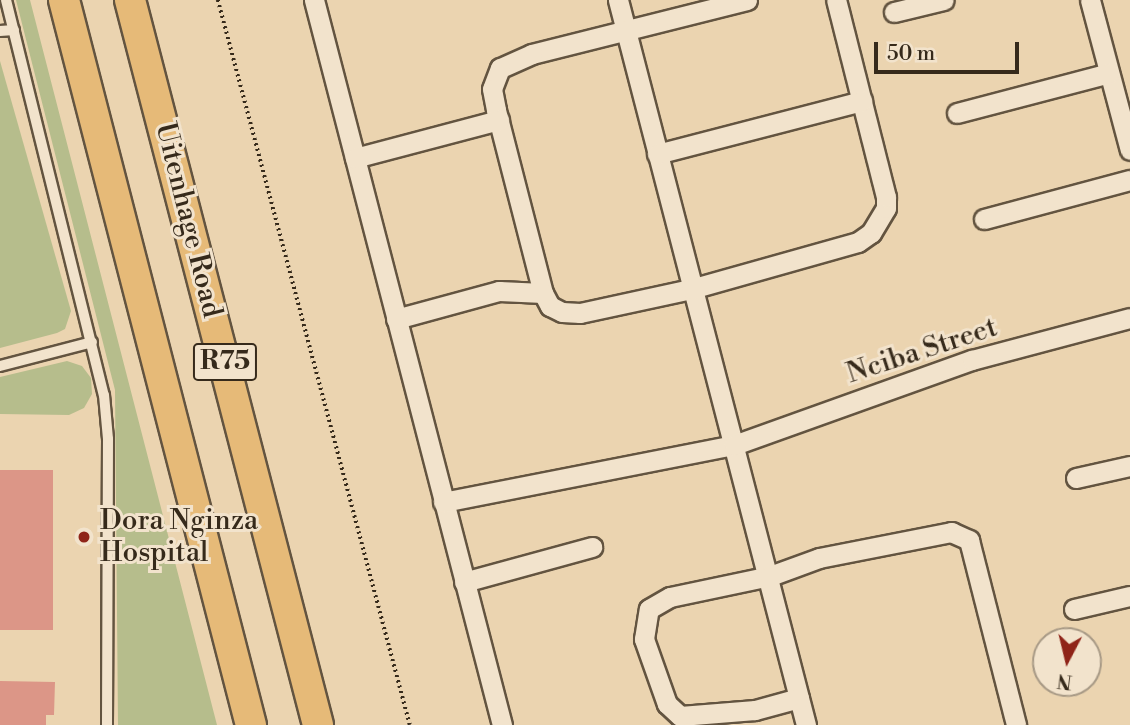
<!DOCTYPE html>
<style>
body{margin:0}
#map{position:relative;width:1130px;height:725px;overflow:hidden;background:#ebd4b0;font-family:"Libre Bodoni",serif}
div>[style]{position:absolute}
.green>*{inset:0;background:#b6bd8c}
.building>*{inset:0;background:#dc9687;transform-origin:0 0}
.path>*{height:3.5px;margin-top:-1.75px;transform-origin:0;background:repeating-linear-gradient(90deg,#362a1b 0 2px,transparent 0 5.5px)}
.roads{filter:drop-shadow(2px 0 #635440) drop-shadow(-2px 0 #635440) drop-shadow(0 2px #635440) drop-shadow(0 -2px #635440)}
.service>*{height:10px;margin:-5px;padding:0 5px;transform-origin:5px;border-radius:5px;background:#f2e3cc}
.minor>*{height:19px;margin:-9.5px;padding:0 9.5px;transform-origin:9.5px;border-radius:9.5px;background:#f2e3cc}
.primary>*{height:30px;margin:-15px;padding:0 15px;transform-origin:15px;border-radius:15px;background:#e6ba78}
.dots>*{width:19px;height:19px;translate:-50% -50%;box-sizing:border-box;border:4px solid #f2e3cc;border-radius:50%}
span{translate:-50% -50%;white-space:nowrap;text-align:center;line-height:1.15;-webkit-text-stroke:6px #f2e3cc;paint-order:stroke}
.shield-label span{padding:2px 5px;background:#f2e3cc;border:2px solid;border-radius:5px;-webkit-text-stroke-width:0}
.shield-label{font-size:26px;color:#362a1b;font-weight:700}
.street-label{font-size:28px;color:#362a1b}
.poi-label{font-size:28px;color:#362a1b}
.left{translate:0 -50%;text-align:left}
.north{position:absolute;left:1032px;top:627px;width:70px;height:70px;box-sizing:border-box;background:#f2e3cc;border:2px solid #a79985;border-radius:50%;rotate:187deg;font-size:19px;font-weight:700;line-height:28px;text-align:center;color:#362a1b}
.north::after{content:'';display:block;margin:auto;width:24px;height:32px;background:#8f2418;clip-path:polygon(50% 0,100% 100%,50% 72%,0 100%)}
.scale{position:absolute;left:874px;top:42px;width:145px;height:32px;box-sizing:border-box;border:4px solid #362a1b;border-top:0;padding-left:9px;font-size:21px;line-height:24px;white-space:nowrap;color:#362a1b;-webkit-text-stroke:5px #f2e3cc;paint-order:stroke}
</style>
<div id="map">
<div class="green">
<div style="clip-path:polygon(16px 0,30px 0,217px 725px,118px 725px,115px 390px)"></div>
<div style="clip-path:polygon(0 61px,71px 311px,65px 329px,57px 333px,0 348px)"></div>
<div style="clip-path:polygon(67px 361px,82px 366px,91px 378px,92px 394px,84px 408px,69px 415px,0 414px,0 377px)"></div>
</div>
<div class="building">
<div style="left:0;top:470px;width:53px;height:160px"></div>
<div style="clip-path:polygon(0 681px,55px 682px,54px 715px,46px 715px,46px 725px,0 725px)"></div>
</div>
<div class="path">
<div style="left:218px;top:0;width:750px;rotate:75.17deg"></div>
</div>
<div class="roads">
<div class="service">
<div style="left:6px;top:0;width:407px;rotate:76.1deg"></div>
<div style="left:104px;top:395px;width:44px;rotate:84.8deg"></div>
<div style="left:108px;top:439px;width:286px;rotate:90.2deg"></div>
<div style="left:0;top:31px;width:14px;rotate:-4deg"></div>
<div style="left:0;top:366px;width:95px;rotate:-14.6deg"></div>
</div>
<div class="minor">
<div style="left:314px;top:0;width:749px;rotate:75.46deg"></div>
<div style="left:618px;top:0;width:749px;rotate:75.46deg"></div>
<div style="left:747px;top:0;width:222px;rotate:165.9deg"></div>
<div style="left:532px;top:54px;width:35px;rotate:156deg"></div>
<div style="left:500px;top:68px;width:22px;rotate:111deg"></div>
<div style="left:492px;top:89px;width:21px;rotate:79deg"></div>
<div style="left:496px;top:110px;width:189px;rotate:75.6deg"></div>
<div style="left:543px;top:293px;width:15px;rotate:62deg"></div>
<div style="left:550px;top:306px;width:13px;rotate:27deg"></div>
<div style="left:562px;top:312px;width:18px;rotate:3deg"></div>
<div style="left:580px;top:313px;width:114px;rotate:-12.2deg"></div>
<div style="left:691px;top:289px;width:173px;rotate:-15.7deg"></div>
<div style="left:858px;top:242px;width:16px;rotate:-35deg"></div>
<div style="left:871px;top:233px;width:29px;rotate:-59deg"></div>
<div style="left:886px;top:208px;width:11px;rotate:-90deg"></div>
<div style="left:886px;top:197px;width:203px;rotate:-104.2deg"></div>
<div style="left:1090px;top:0;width:155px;rotate:75.1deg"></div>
<div style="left:894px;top:12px;width:51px;rotate:-13.5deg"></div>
<div style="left:957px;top:113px;width:157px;rotate:-14.7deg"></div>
<div style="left:657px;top:154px;width:212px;rotate:-14.5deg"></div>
<div style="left:355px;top:158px;width:149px;rotate:-14.8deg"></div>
<div style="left:984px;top:219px;width:151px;rotate:-15deg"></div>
<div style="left:396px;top:319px;width:107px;rotate:-15.2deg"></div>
<div style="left:499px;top:291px;width:44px;rotate:2.6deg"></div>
<div style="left:1076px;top:478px;width:55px;rotate:-12.5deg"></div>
<div style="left:443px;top:502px;width:297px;rotate:-11.1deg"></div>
<div style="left:734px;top:445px;width:253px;rotate:-19.7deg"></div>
<div style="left:972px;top:360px;width:163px;rotate:-14.9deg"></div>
<div style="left:464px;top:582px;width:133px;rotate:-15.3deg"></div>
<div style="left:1074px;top:609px;width:57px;rotate:-13.1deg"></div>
<div style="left:799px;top:698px;width:46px;rotate:164.7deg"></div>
<div style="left:755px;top:710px;width:75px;rotate:175.4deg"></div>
<div style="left:680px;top:716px;width:18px;rotate:-137deg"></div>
<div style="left:667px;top:704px;width:69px;rotate:-109.5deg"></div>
<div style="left:644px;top:639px;width:30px;rotate:-81deg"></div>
<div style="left:649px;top:609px;width:24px;rotate:-30deg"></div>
<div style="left:670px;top:597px;width:102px;rotate:-11.9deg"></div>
<div style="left:770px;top:576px;width:52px;rotate:-20.2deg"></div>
<div style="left:819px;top:558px;width:135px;rotate:-11.1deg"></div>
<div style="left:951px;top:532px;width:20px;rotate:24deg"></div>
<div style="left:969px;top:540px;width:191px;rotate:75.7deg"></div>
</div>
<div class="primary">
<div style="left:64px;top:0;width:749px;rotate:75.54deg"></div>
<div style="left:130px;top:0;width:749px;rotate:75.46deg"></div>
</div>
</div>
<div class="dots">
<div style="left:84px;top:537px;background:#8f2418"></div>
</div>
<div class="shield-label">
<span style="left:225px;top:362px">R75</span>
</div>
<div class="street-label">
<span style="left:188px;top:220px;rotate:76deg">Uitenhage Road</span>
<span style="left:922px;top:351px;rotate:-18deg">Nciba Street</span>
</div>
<div class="poi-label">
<span class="left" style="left:100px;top:537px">Dora Nginza<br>Hospital</span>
</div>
<div class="north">N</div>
<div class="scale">50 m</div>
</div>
